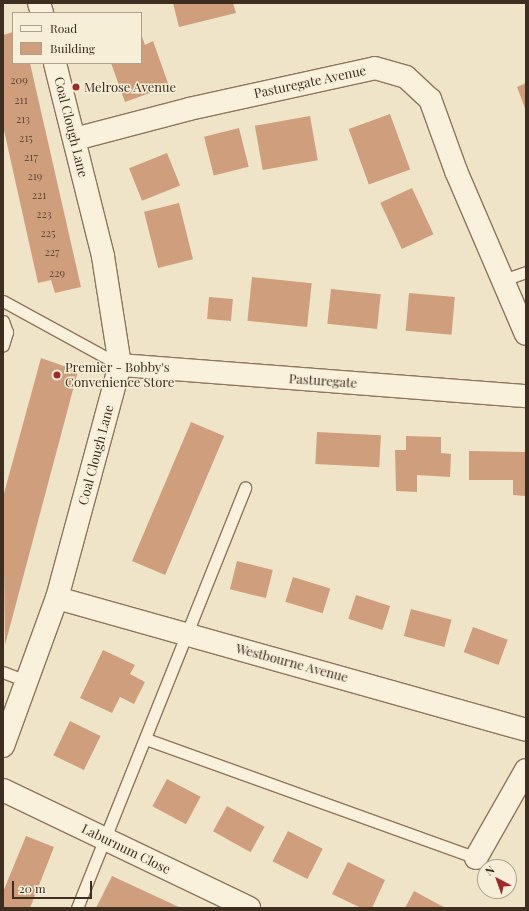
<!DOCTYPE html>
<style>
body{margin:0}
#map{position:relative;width:529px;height:911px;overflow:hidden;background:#f0e4c8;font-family:"Playfair Display",serif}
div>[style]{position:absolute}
.building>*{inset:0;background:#cf9f7d;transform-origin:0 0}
.roads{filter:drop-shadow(1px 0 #8d765c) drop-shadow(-1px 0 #8d765c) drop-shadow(0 1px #8d765c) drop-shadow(0 -1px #8d765c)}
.service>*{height:11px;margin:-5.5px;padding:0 5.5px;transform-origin:5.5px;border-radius:5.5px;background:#faf1dc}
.minor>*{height:22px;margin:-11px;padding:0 11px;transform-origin:11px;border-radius:11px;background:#faf1dc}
.tertiary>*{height:22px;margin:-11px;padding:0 11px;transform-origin:11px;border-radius:11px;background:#faf1dc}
.dots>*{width:11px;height:11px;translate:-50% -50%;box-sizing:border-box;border:2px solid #f7eed8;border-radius:50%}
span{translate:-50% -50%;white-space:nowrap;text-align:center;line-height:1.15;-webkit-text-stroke:3px #f7eed8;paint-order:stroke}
.number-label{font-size:11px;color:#624a37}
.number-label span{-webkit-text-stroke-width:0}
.street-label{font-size:13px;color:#3d2e20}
.poi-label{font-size:13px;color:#3d2e20}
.left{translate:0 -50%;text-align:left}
.frame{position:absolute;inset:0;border:4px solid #3d2e20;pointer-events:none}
.legend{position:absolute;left:12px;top:12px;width:130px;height:52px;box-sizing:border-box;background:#f7eed8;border:1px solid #ada18e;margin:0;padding:5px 7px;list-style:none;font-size:12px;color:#3d2e20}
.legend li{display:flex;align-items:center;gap:8px;height:20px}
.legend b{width:20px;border:1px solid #ada18e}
.north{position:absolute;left:477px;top:859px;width:40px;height:40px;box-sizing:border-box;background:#f7eed8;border:1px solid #ada18e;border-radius:50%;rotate:319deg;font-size:11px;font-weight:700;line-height:16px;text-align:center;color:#3d2e20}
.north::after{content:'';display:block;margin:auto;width:14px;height:18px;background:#9e2a2b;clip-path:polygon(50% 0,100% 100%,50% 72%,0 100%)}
.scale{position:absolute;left:12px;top:881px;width:80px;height:18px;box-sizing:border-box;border:2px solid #3d2e20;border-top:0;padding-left:5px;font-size:12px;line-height:14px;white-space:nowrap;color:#3d2e20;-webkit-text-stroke:3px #f7eed8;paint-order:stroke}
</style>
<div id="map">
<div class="building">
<div style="clip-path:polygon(173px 3px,233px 3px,236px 13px,179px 27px)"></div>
<div style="clip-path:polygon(13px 32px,13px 63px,30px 63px,81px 287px,55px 293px,51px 280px,38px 283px,3px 126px,3px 35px)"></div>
<div style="clip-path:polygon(141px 34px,145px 45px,153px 41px,169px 86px,125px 102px,111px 63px,141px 63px)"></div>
<div style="clip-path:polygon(526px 83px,526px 111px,517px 87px)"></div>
<div style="left:390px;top:114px;width:59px;height:44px;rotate:70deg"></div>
<div style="left:310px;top:116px;width:45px;height:56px;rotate:80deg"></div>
<div style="left:239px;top:128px;width:40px;height:36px;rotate:76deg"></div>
<div style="left:167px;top:153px;width:35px;height:41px;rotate:68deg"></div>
<div style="left:412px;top:188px;width:51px;height:35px;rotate:65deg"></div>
<div style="left:179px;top:203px;width:58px;height:36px;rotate:76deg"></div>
<div style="left:252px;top:277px;width:60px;height:44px;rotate:6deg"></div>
<div style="left:331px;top:289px;width:50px;height:35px;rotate:6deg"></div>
<div style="left:409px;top:293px;width:46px;height:38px;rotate:5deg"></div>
<div style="left:209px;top:297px;width:24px;height:22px;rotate:5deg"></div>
<div style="clip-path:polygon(41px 358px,78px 371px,5px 645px,3px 497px)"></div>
<div style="left:191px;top:422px;width:36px;height:151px;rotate:23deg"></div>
<div style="left:317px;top:432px;width:64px;height:32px;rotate:3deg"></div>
<div style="clip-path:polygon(406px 436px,441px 437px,441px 453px,451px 454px,450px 477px,417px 475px,417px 492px,396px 491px,395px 450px,406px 450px)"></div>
<div style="clip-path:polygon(469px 451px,526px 452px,526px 496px,513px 495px,513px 480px,469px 480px)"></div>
<div style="left:237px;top:561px;width:37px;height:29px;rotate:14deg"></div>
<div style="left:293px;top:577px;width:39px;height:26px;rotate:17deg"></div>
<div style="left:356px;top:595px;width:36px;height:25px;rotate:18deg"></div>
<div style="left:411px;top:609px;width:42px;height:28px;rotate:15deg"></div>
<div style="left:473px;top:627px;width:37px;height:27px;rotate:20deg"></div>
<div style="clip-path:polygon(103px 650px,135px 665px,130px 674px,145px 682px,134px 704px,120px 697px,112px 713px,80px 698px)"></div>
<div style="left:70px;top:721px;width:34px;height:38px;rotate:26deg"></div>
<div style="left:167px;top:779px;width:38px;height:31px;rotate:28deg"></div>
<div style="left:227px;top:806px;width:43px;height:29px;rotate:29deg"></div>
<div style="left:288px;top:831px;width:39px;height:34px;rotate:27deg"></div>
<div style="clip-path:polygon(26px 836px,54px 847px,30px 908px,3px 908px,3px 892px)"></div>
<div style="clip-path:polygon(348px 862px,385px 880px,372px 908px,361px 908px,332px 894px)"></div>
<div style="clip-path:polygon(112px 876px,181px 908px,96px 908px)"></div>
<div style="clip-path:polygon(414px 891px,438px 904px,446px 908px,405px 908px)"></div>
</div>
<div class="roads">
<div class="service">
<div style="left:503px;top:280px;width:24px;rotate:-19deg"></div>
<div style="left:3px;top:301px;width:133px;rotate:28.7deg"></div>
<div style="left:3px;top:321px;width:12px;rotate:70deg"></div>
<div style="left:7px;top:332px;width:14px;rotate:107deg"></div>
<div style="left:3px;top:672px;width:26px;rotate:21deg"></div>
<div style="left:146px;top:739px;width:351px;rotate:19.8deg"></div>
<div style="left:77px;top:908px;width:453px;rotate:-68.2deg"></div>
</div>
<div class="minor">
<div style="left:75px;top:139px;width:118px;rotate:-14.7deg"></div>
<div style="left:189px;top:109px;width:190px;rotate:-12.4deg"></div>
<div style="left:375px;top:68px;width:32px;rotate:16deg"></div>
<div style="left:406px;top:77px;width:33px;rotate:43deg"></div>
<div style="left:430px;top:99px;width:77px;rotate:70.1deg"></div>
<div style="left:456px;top:171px;width:177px;rotate:66.8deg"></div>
<div style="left:120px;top:365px;width:407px;rotate:4.4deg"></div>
<div style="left:57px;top:598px;width:487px;rotate:15.7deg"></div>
<div style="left:3px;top:790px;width:273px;rotate:25.6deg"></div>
<div style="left:476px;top:858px;width:101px;rotate:-60.4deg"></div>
</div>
<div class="tertiary">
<div style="left:39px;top:3px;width:10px;rotate:73deg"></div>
<div style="left:3px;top:746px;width:158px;rotate:-70deg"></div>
<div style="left:57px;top:598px;width:241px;rotate:-74.9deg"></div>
<div style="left:120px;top:365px;width:110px;rotate:-98.9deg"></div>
<div style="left:103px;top:256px;width:199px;rotate:-104deg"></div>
</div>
</div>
<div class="dots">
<div style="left:76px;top:87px;background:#9e2a2b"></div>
<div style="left:57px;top:375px;background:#9e2a2b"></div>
</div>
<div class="number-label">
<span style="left:19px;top:80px">209</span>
<span style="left:21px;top:100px">211</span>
<span style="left:23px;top:119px">213</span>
<span style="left:26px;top:138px">215</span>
<span style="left:31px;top:157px">217</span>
<span style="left:35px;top:176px">219</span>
<span style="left:39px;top:195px">221</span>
<span style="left:44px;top:214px">223</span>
<span style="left:48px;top:233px">225</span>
<span style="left:52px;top:252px">227</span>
<span style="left:57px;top:273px">229</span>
</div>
<div class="street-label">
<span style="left:310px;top:82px;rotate:-12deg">Pasturegate Avenue</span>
<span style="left:71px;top:127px;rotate:76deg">Coal Clough Lane</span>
<span style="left:323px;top:381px;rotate:4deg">Pasturegate</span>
<span style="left:96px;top:455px;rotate:-75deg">Coal Clough Lane</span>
<span style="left:292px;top:663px;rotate:15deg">Westbourne Avenue</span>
<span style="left:126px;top:849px;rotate:26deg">Laburnum Close</span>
</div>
<div class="poi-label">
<span class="left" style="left:84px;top:87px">Melrose Avenue</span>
<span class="left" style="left:65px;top:375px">Premier - Bobby's<br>Convenience Store</span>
</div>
<div class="frame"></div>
<ul class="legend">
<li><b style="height:5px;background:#faf1dc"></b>Road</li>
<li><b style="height:11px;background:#cf9f7d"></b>Building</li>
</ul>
<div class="north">N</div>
<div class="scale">20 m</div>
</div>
